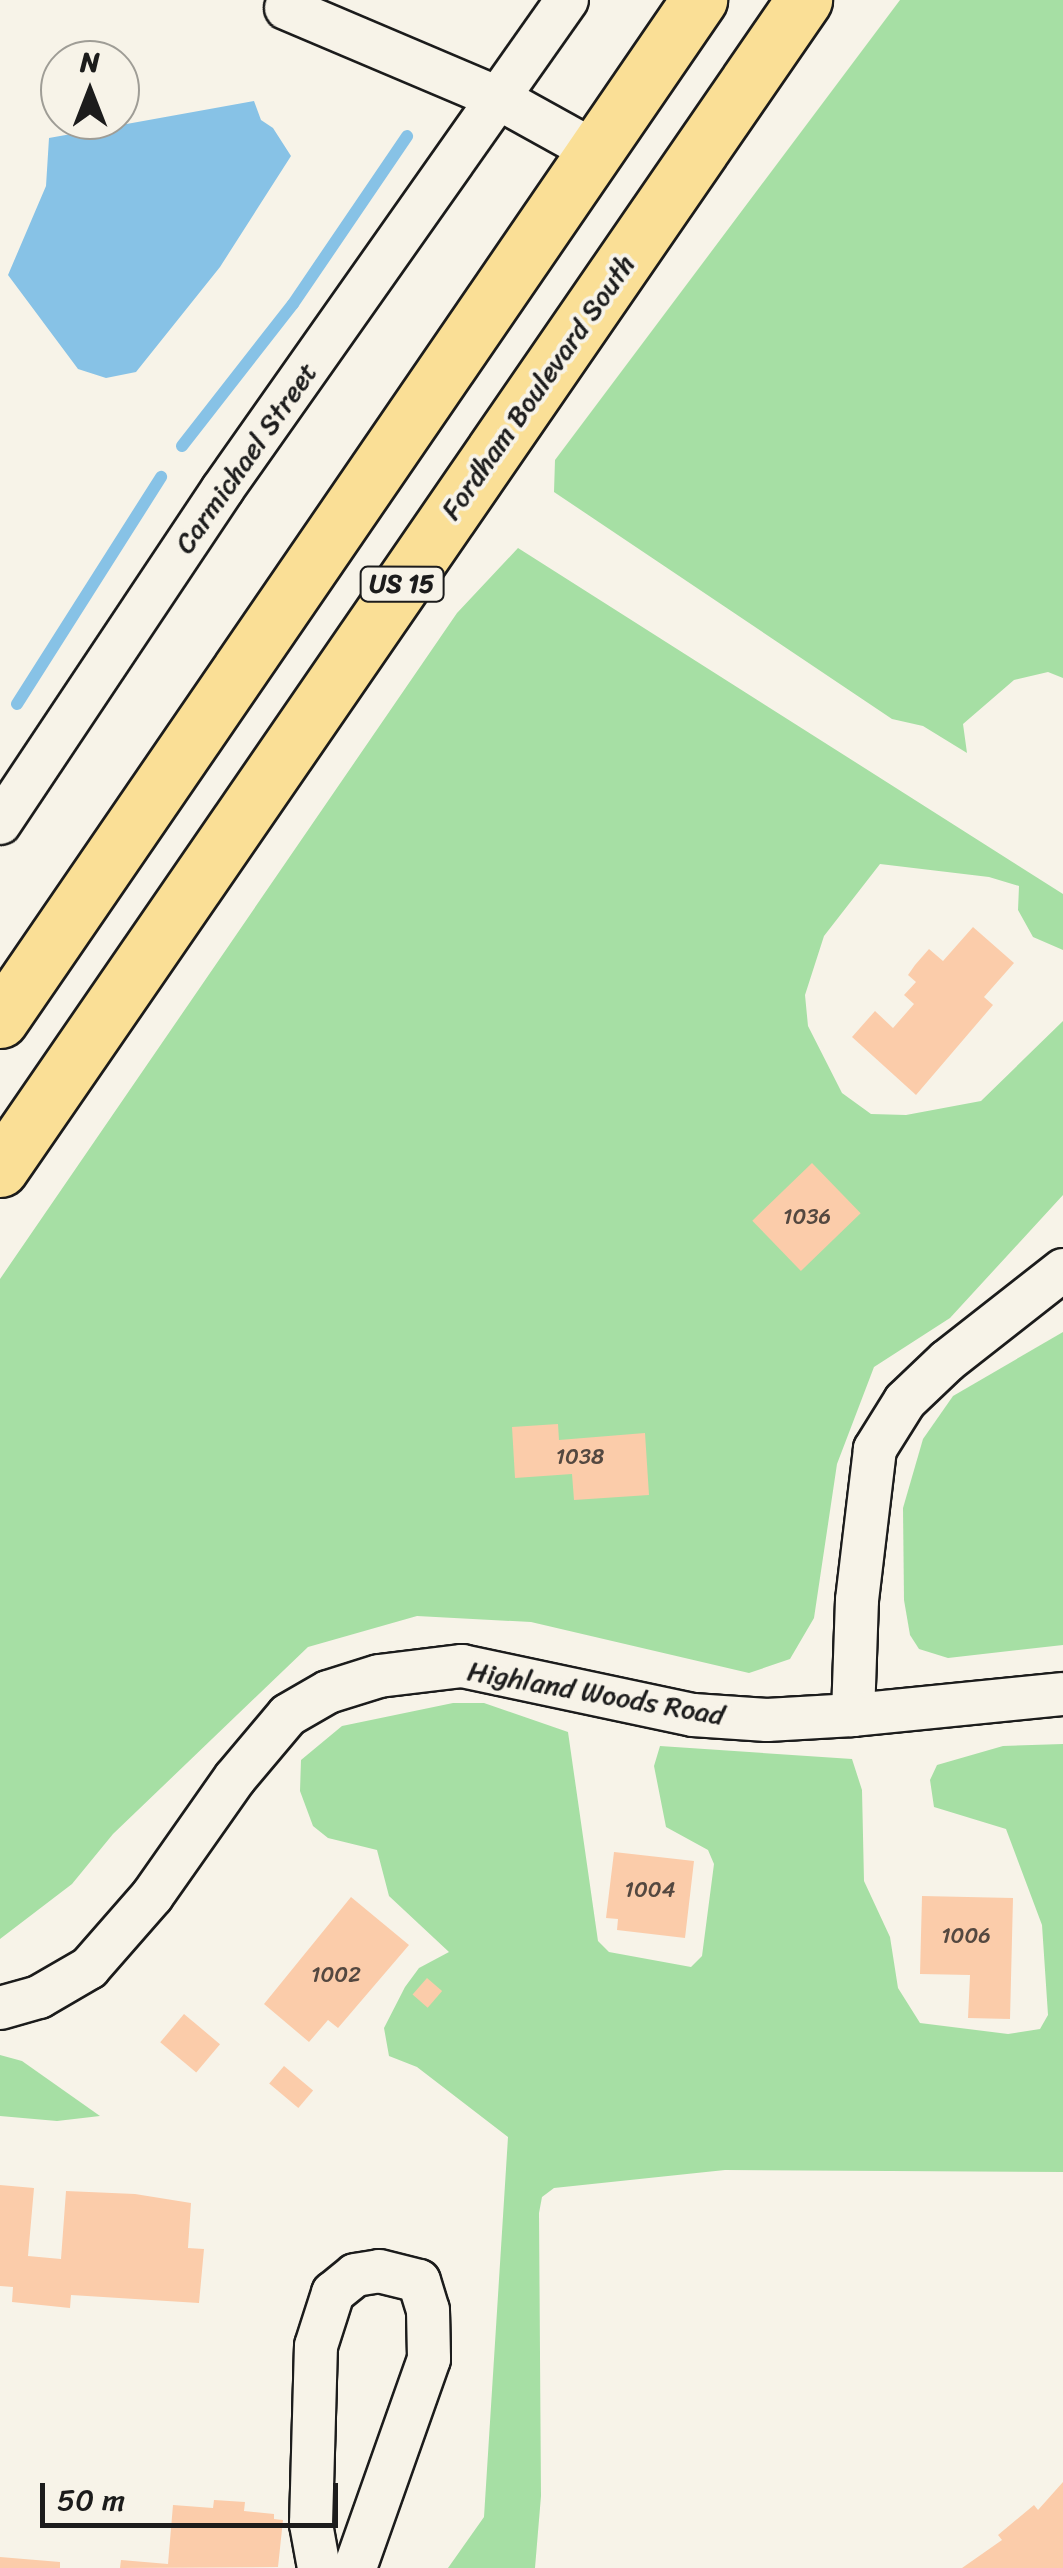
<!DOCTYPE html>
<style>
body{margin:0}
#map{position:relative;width:1063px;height:2568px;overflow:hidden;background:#f7f3e8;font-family:Sriracha,sans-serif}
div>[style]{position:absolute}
.green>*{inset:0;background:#a6dfa4}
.water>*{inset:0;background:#87c2e6}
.stream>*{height:12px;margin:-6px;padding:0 6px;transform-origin:6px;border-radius:6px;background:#87c2e6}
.building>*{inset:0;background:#fbccaa;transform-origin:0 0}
.roads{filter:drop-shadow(2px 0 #1c1c1c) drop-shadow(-2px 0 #1c1c1c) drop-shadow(0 2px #1c1c1c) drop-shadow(0 -2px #1c1c1c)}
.minor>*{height:42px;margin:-21px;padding:0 21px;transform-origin:21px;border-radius:21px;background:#f7f3e8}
.highway>*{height:55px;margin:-27.5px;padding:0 27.5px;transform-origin:27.5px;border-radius:27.5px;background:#fadf96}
span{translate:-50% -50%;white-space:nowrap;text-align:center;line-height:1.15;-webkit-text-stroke:8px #f7f3e8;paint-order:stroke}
.number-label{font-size:22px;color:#544840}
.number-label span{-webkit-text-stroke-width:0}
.shield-label span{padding:2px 8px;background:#f7f3e8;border:2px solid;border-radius:8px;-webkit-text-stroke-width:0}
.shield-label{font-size:25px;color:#1c1c1c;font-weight:700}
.street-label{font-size:28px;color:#1c1c1c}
.north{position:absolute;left:40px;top:40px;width:100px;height:100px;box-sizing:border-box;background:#f7f3e8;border:2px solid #9f9d96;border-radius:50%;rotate:0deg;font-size:28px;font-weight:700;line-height:40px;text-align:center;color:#1c1c1c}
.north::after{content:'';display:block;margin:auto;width:35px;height:45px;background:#1c1c1c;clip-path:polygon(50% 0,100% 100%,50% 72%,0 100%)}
.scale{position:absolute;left:40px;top:2483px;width:298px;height:45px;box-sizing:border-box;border:5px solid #1c1c1c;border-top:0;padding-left:12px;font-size:30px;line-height:35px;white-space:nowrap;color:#1c1c1c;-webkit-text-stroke:8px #f7f3e8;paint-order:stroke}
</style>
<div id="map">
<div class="green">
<div style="clip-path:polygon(900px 0,1063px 0,1063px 678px,1048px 672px,1014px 680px,963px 724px,967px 753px,923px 726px,892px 719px,554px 492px,555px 460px)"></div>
<div style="clip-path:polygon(518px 548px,1063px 894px,1063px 950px,1033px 937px,1018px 910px,1019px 886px,989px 877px,880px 864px,824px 936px,805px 995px,808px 1026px,842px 1093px,871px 1114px,906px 1115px,981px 1101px,1063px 1021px,1063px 1195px,950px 1318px,874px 1367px,837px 1464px,814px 1618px,790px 1659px,749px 1673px,531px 1622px,417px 1616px,308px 1647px,113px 1834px,72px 1884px,0 1939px,0 1279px,457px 613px)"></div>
<div style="clip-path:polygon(1063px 1332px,1063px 1645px,948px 1658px,919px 1649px,910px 1635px,904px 1600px,903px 1508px,923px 1439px,953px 1396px)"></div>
<div style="clip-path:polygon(453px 1703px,484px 1703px,568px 1732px,598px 1941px,609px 1952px,691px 1967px,702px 1956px,714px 1864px,708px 1850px,666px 1827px,654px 1766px,660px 1746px,852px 1759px,862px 1790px,864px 1881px,890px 1937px,898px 1988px,920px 2023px,1008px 2034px,1040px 2029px,1048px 2015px,1042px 1925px,1006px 1829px,934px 1807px,930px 1780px,937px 1765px,1003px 1746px,1063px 1744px,1063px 2172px,725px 2170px,554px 2188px,542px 2197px,539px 2213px,541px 2496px,535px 2568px,448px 2568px,484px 2517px,508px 2137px,417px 2067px,389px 2056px,384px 2028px,405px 1987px,419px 1968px,449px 1952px,389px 1896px,377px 1850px,328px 1838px,313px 1826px,300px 1791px,301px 1760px,342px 1726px)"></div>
<div style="clip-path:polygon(0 2055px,22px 2061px,100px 2116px,57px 2121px,0 2116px)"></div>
</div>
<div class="water">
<div style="clip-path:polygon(254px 101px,261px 120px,273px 128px,291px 156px,220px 267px,136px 372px,106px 378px,78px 369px,8px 275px,46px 186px,49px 138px)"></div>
</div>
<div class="stream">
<div style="left:182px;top:446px;width:180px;rotate:-52deg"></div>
<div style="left:293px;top:304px;width:203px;rotate:-55.8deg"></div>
<div style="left:17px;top:704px;width:269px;rotate:-57.6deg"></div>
</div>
<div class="building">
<div style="clip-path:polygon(973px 927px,1014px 963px,984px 997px,993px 1005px,916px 1095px,852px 1037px,875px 1011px,893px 1028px,914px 1004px,904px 995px,916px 982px,908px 975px,915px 965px,929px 949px,943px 961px)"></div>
<div style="left:812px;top:1163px;width:70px;height:83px;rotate:46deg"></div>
<div style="clip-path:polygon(558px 1424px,559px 1440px,645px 1433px,649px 1495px,574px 1500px,572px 1474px,515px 1478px,512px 1427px)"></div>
<div style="clip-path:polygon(614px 1852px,694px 1861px,685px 1938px,617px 1930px,618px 1919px,606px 1918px)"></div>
<div style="clip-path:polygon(922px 1896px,1013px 1898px,1010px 2019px,968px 2018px,970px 1975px,920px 1974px)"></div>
<div style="clip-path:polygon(351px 1897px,409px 1945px,338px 2028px,328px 2020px,309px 2042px,264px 2004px)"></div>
<div style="left:427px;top:1978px;width:20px;height:22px;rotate:41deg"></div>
<div style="left:184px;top:2014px;width:47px;height:37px;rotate:40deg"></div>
<div style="left:284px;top:2066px;width:38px;height:23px;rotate:40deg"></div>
<div style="clip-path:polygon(0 2185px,34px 2188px,28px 2256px,61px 2259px,66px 2191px,135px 2194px,191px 2203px,188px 2248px,204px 2249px,199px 2303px,71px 2295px,70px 2308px,12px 2302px,13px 2287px,0 2286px)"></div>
<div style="clip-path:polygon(1063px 2482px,1063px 2568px,962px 2568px,1002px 2540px,998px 2535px,1034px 2505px,1038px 2510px)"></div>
<div style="clip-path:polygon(214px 2500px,245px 2502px,244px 2511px,274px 2514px,274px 2519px,283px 2520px,278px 2567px,120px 2568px,121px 2560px,168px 2564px,173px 2505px,213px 2508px)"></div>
<div style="clip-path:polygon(0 2557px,60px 2562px,60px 2568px,0 2568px)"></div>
</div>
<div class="roads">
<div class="minor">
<div style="left:286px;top:8px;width:233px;rotate:23deg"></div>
<div style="left:500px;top:99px;width:105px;rotate:29deg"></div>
<div style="left:0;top:823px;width:400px;rotate:-56.3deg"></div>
<div style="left:222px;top:490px;width:599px;rotate:-54.85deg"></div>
<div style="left:1063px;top:1270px;width:147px;rotate:141.9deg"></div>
<div style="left:947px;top:1361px;width:58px;rotate:136.4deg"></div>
<div style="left:905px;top:1401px;width:57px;rotate:122deg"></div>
<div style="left:875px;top:1449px;width:152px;rotate:96.8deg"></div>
<div style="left:857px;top:1600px;width:115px;rotate:92deg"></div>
<div style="left:853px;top:1715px;width:211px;rotate:-5.7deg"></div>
<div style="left:0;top:2008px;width:41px;rotate:-15.8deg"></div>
<div style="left:39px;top:1997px;width:58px;rotate:-30.1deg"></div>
<div style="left:89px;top:1968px;width:96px;rotate:-48.8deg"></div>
<div style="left:152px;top:1896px;width:144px;rotate:-54.9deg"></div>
<div style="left:235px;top:1778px;width:82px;rotate:-49.9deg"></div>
<div style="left:288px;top:1715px;width:46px;rotate:-29.9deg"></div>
<div style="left:328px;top:1692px;width:53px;rotate:-17.4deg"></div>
<div style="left:379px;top:1676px;width:84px;rotate:-6.9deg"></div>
<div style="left:462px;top:1666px;width:236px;rotate:12deg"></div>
<div style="left:693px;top:1715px;width:74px;rotate:3.9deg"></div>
<div style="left:767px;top:1720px;width:86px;rotate:-3.3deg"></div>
<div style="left:319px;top:2568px;width:45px;rotate:-100.3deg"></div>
<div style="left:311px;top:2524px;width:178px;rotate:-88.4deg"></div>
<div style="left:316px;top:2346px;width:56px;rotate:-72.2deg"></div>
<div style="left:333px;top:2293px;width:28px;rotate:-39deg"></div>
<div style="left:355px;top:2275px;width:24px;rotate:-9deg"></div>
<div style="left:379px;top:2271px;width:41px;rotate:14deg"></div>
<div style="left:419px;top:2281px;width:30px;rotate:73deg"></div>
<div style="left:428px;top:2310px;width:49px;rotate:88.8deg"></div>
<div style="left:429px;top:2359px;width:222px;rotate:109.5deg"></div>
</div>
<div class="highway">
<div style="left:0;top:1020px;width:1237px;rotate:-55.58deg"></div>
<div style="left:0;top:1169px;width:1419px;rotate:-55.48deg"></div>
</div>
</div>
<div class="number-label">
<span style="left:807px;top:1217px">1036</span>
<span style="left:580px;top:1457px">1038</span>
<span style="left:650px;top:1890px">1004</span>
<span style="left:966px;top:1936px">1006</span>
<span style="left:336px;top:1975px">1002</span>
</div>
<div class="shield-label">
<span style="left:402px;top:584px">US 15</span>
</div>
<div class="street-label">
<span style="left:538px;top:387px;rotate:-55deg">Fordham Boulevard South</span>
<span style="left:246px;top:458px;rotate:-55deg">Carmichael Street</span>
<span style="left:596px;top:1693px;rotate:10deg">Highland Woods Road</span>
</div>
<div class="north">N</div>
<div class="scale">50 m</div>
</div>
